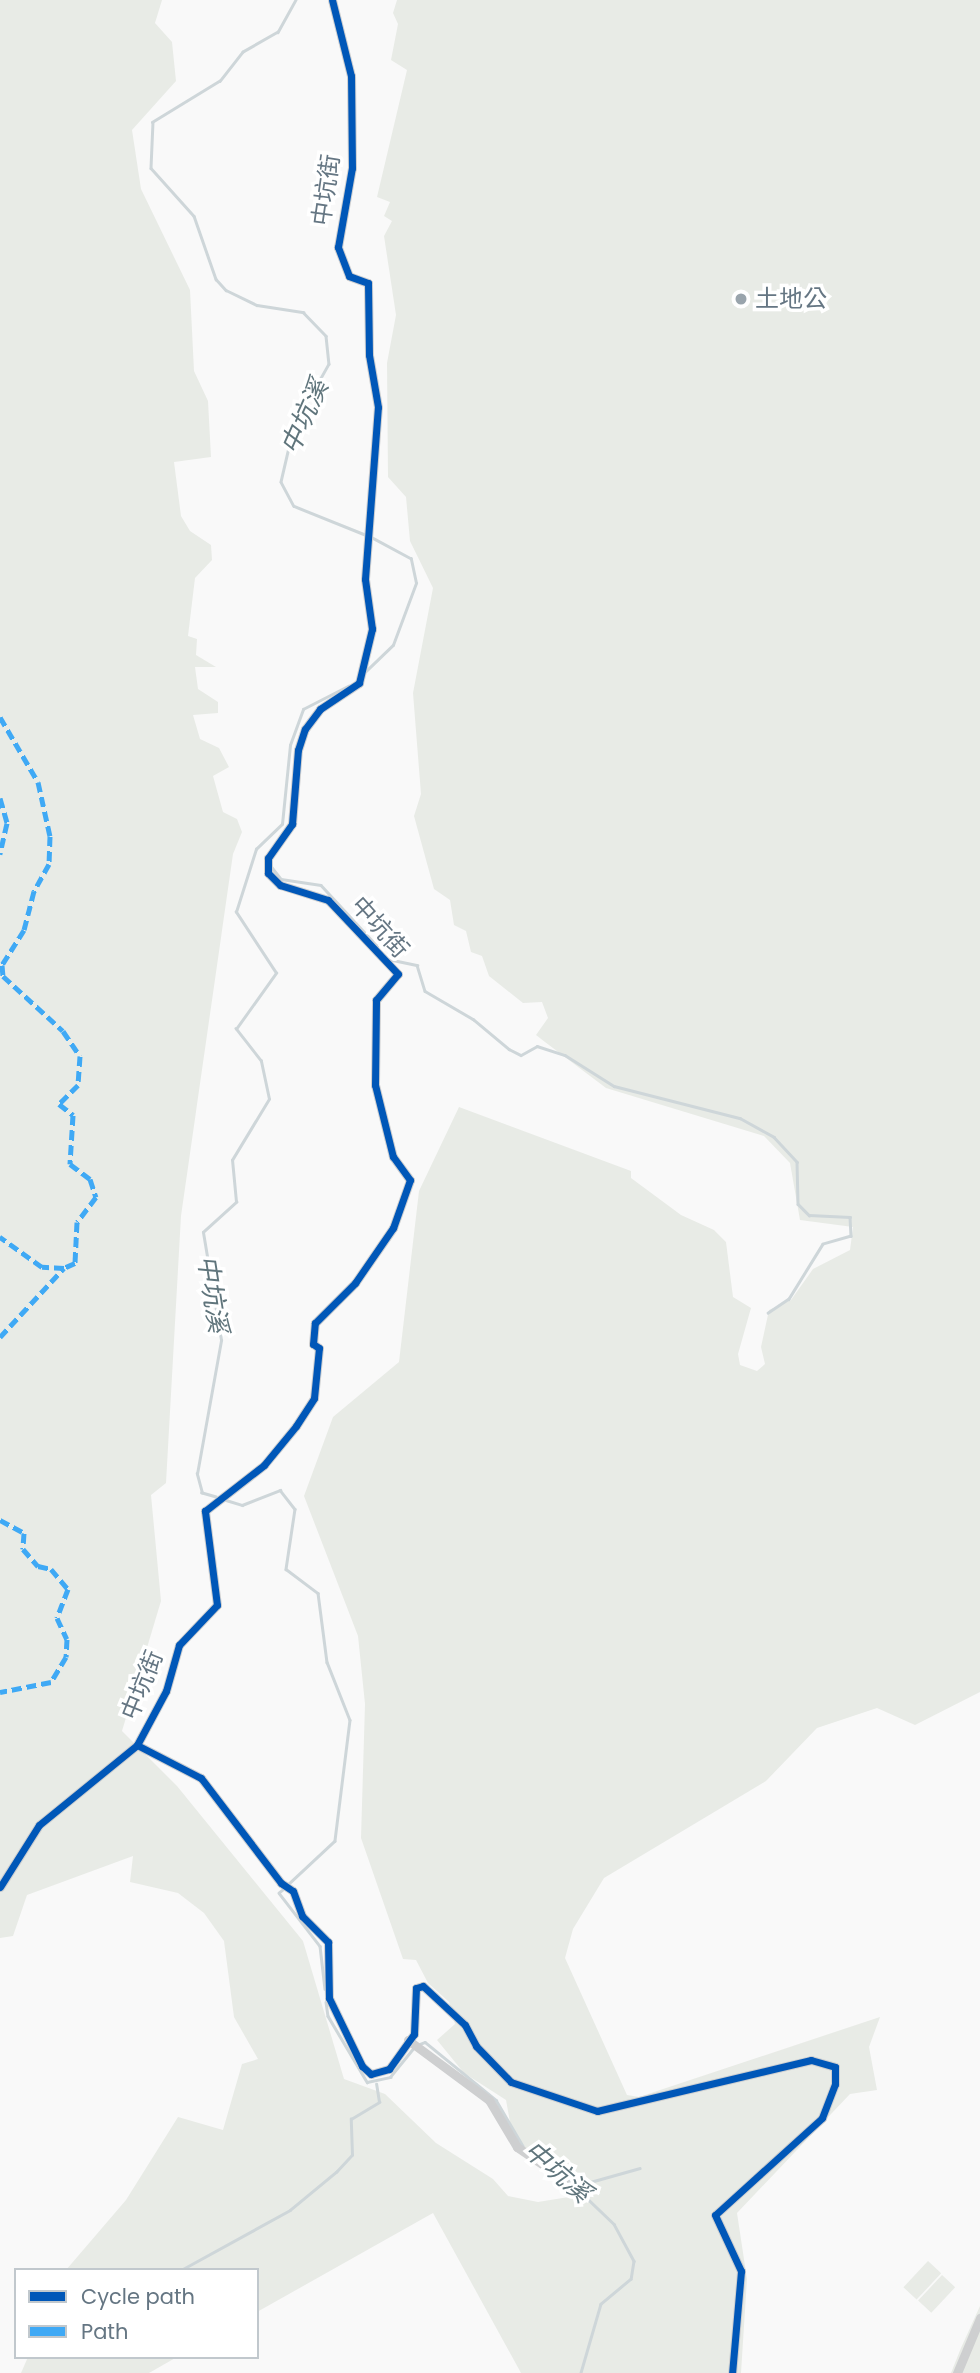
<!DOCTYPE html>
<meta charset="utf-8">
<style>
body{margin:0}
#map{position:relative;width:980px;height:2373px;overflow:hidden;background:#f9f9f9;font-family:Poppins,"Noto Sans TC",sans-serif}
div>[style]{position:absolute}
.green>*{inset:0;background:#e8ebe6;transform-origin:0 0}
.stream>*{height:2.5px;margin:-1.25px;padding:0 1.25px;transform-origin:1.25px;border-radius:1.25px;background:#ced6d9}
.minor>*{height:9px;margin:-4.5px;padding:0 4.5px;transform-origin:4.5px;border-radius:4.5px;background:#cecfd0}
.quiet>*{height:5px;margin-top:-2.5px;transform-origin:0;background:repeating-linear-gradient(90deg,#3fa9f5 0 10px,transparent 0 15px)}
.cycleway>*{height:7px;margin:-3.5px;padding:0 3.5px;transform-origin:3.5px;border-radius:3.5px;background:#0057b8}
.dots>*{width:19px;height:19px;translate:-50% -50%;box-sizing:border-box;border:4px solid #fff;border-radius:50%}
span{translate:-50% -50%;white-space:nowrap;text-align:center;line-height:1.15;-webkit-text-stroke:7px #fff;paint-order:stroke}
.street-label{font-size:24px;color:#657683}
.poi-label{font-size:24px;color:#657683}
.left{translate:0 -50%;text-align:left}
.water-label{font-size:26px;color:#60757c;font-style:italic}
.legend{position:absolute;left:14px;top:2268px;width:245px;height:91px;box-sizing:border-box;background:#fff;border:2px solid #c1c8cd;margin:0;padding:9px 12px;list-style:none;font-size:21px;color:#657683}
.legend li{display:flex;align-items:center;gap:14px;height:35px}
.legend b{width:35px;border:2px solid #c1c8cd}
</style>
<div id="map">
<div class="green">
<div style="clip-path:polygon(0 0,162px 0,155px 23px,172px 42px,176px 81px,132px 130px,141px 189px,190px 290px,194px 371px,208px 401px,211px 457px,174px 462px,181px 516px,190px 531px,211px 545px,212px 560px,195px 578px,188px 636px,197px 639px,196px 655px,216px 667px,195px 667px,198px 689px,218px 702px,218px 713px,193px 715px,200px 739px,219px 748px,229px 767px,213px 776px,223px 812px,237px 819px,242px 832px,233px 854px,181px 1216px,166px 1483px,151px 1495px,161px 1601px,122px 1731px,177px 1786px,303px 1941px,344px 2079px,385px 2094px,436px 2143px,493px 2179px,508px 2196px,538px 2202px,581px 2195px,573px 2181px,533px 2157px,512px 2133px,506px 2100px,464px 2073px,437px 2040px,455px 2024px,449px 2002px,428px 1983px,416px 1960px,403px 1959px,361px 1838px,365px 1704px,358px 1636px,304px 1496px,333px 1417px,399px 1362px,419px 1191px,459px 1107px,631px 1171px,631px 1178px,681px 1215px,714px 1230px,726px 1242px,733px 1297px,751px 1308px,738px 1354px,740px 1365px,757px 1371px,765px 1364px,761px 1347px,769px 1310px,791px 1300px,813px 1269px,850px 1250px,853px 1227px,800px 1220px,790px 1163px,764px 1136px,606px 1088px,545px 1042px,536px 1035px,548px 1018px,542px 1002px,523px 1003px,489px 976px,482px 956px,471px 952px,466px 931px,454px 925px,450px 900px,434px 889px,414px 816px,421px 794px,413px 693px,433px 588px,410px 541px,406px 497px,388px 477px,387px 363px,396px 315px,384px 236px,392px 221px,384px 216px,390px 202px,377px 197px,407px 70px,391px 60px,398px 24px,393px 13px,397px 0,980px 0,980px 1692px,915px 1725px,877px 1708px,817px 1728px,766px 1781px,604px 1878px,573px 1929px,565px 1958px,627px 2095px,639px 2097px,880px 2017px,869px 2047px,877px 2090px,850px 2094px,737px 2213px,747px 2279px,741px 2373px,521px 2373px,433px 2213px,257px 2312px,257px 2270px,66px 2270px,126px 2200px,178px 2117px,223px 2130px,242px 2064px,258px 2059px,234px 2017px,224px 1941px,204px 1913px,178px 1893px,130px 1882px,133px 1856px,27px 1895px,13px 1936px,0 1938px)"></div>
<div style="left:928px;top:2261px;width:18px;height:36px;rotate:43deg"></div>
<div style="left:942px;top:2275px;width:18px;height:35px;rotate:43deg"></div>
<div style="clip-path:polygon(980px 2306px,980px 2373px,951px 2373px,961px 2348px)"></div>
<div style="clip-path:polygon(28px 2357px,177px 2357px,149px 2373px,21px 2373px)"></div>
</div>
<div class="stream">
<div style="left:296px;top:0;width:37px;rotate:119deg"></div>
<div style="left:278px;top:32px;width:40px;rotate:150.3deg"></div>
<div style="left:243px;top:52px;width:37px;rotate:128deg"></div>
<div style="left:220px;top:81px;width:79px;rotate:148.5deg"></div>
<div style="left:153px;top:122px;width:46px;rotate:92.5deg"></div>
<div style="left:151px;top:168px;width:64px;rotate:48.1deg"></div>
<div style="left:194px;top:216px;width:67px;rotate:70.8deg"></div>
<div style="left:216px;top:279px;width:15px;rotate:48deg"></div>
<div style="left:226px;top:290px;width:34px;rotate:26deg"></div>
<div style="left:257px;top:305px;width:47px;rotate:8.7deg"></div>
<div style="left:303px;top:312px;width:33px;rotate:46deg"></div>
<div style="left:326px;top:336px;width:28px;rotate:84deg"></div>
<div style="left:329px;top:364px;width:71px;rotate:119.4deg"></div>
<div style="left:294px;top:426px;width:57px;rotate:103.1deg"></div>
<div style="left:281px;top:482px;width:27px;rotate:62deg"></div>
<div style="left:294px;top:506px;width:78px;rotate:21.9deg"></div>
<div style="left:366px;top:671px;width:37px;rotate:-44deg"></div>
<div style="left:393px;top:645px;width:66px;rotate:-69.6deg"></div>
<div style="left:416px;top:583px;width:25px;rotate:-102deg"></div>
<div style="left:411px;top:559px;width:44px;rotate:-151.7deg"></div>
<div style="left:271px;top:866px;width:16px;rotate:52deg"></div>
<div style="left:281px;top:879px;width:40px;rotate:8.5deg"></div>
<div style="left:321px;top:885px;width:83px;rotate:47.4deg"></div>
<div style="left:388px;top:959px;width:30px;rotate:12deg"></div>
<div style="left:417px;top:965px;width:27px;rotate:73deg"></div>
<div style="left:425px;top:991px;width:56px;rotate:30.3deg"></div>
<div style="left:473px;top:1019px;width:47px;rotate:39.8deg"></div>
<div style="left:509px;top:1049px;width:13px;rotate:27deg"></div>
<div style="left:521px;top:1055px;width:18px;rotate:-29deg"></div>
<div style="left:537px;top:1046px;width:29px;rotate:18deg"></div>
<div style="left:565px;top:1055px;width:58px;rotate:32.3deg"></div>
<div style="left:614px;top:1086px;width:130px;rotate:14.3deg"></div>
<div style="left:740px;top:1118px;width:39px;rotate:29deg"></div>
<div style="left:774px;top:1137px;width:34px;rotate:47deg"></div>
<div style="left:797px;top:1162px;width:42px;rotate:88.6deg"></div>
<div style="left:798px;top:1204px;width:16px;rotate:45deg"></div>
<div style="left:809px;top:1215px;width:41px;rotate:2.8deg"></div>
<div style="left:850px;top:1217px;width:19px;rotate:87deg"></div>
<div style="left:851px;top:1236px;width:29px;rotate:164deg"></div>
<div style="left:823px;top:1244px;width:65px;rotate:121.7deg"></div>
<div style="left:789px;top:1299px;width:25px;rotate:146deg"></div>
<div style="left:216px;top:1497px;width:15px;rotate:-164deg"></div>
<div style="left:202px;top:1493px;width:20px;rotate:-105deg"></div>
<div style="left:197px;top:1474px;width:136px;rotate:-79.8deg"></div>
<div style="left:221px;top:1340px;width:109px;rotate:-99.5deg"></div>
<div style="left:203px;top:1232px;width:45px;rotate:-42.3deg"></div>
<div style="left:236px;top:1202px;width:42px;rotate:-95.4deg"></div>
<div style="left:232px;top:1160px;width:71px;rotate:-58.8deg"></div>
<div style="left:269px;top:1099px;width:39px;rotate:-102deg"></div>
<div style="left:261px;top:1061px;width:41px;rotate:-128deg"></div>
<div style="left:236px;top:1029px;width:69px;rotate:-54.5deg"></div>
<div style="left:276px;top:973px;width:73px;rotate:-123.3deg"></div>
<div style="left:236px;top:912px;width:66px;rotate:-72.4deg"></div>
<div style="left:256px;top:849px;width:36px;rotate:-44deg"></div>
<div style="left:282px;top:824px;width:79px;rotate:-84.2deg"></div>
<div style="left:290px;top:745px;width:38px;rotate:-70deg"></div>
<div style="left:303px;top:709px;width:51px;rotate:-27.1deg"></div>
<div style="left:226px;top:1500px;width:17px;rotate:17deg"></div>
<div style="left:242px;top:1505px;width:41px;rotate:-21.5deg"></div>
<div style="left:280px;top:1490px;width:24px;rotate:52deg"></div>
<div style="left:295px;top:1509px;width:61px;rotate:98.5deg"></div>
<div style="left:286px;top:1569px;width:40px;rotate:37deg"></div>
<div style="left:318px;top:1593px;width:70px;rotate:82.6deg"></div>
<div style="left:327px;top:1662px;width:62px;rotate:68.4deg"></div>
<div style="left:350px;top:1720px;width:122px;rotate:97.1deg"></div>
<div style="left:335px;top:1841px;width:63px;rotate:136.9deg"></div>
<div style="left:284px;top:1889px;width:6px;rotate:141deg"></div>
<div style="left:279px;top:1893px;width:67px;rotate:52.3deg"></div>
<div style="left:320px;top:1946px;width:43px;rotate:83.4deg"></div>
<div style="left:326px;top:2002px;width:14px;rotate:82deg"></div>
<div style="left:328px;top:2016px;width:77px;rotate:59.4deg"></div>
<div style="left:367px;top:2082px;width:24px;rotate:-12deg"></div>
<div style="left:390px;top:2077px;width:38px;rotate:-51deg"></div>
<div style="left:420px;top:2044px;width:5px;rotate:-22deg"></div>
<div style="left:425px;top:2042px;width:92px;rotate:39.2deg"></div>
<div style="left:496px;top:2100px;width:53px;rotate:59.6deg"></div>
<div style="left:568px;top:2180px;width:64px;rotate:43.7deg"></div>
<div style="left:614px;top:2224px;width:42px;rotate:61.6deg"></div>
<div style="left:634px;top:2261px;width:18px;rotate:99deg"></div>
<div style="left:631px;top:2279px;width:39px;rotate:140deg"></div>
<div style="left:601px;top:2304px;width:72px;rotate:106.2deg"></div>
<div style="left:576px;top:2186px;width:66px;rotate:-15.7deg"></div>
<div style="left:181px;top:2270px;width:124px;rotate:-28.8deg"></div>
<div style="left:290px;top:2210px;width:60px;rotate:-39.6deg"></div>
<div style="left:336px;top:2172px;width:23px;rotate:-47deg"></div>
<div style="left:352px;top:2155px;width:36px;rotate:-92deg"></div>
<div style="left:351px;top:2119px;width:33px;rotate:-31deg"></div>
<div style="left:379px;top:2102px;width:18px;rotate:-99deg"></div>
</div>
<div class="minor">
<div style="left:137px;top:1745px;width:72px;rotate:27.3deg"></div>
<div style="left:201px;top:1778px;width:132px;rotate:52.7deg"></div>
<div style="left:281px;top:1883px;width:14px;rotate:34deg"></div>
<div style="left:293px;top:1891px;width:27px;rotate:70deg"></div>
<div style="left:302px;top:1916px;width:37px;rotate:45deg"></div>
<div style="left:328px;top:1942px;width:56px;rotate:89deg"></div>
<div style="left:329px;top:1998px;width:76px;rotate:64.1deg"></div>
<div style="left:362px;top:2066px;width:12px;rotate:42deg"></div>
<div style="left:371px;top:2074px;width:19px;rotate:-16deg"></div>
<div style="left:389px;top:2069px;width:43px;rotate:-54.5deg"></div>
<div style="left:414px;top:2034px;width:46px;rotate:-87.5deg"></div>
<div style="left:416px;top:1988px;width:7px;rotate:-16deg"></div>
<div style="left:423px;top:1986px;width:57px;rotate:42.9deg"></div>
<div style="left:465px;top:2025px;width:24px;rotate:62deg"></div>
<div style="left:476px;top:2046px;width:50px;rotate:45.8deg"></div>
<div style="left:511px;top:2082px;width:91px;rotate:18.6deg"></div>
<div style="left:597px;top:2111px;width:220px;rotate:-13.4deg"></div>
<div style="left:811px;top:2060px;width:25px;rotate:16deg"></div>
<div style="left:835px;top:2067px;width:17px;rotate:90deg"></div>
<div style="left:835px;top:2084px;width:36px;rotate:111deg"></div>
<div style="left:822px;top:2118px;width:144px;rotate:137.8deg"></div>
<div style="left:715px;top:2215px;width:62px;rotate:65.1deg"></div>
<div style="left:741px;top:2271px;width:102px;rotate:95deg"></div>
<div style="left:0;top:1887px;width:73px;rotate:-57.8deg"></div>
<div style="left:39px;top:1825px;width:127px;rotate:-39.2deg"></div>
<div style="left:137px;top:1745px;width:61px;rotate:-61.8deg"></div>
<div style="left:166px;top:1691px;width:48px;rotate:-74.2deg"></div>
<div style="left:179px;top:1645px;width:55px;rotate:-46.5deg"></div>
<div style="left:217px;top:1605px;width:95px;rotate:-97.3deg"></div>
<div style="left:205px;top:1511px;width:75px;rotate:-37.9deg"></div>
<div style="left:264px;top:1465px;width:50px;rotate:-50.6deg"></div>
<div style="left:296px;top:1426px;width:33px;rotate:-57deg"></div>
<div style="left:314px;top:1398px;width:50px;rotate:-84.3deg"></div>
<div style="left:319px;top:1348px;width:7px;rotate:-146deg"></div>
<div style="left:313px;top:1344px;width:21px;rotate:-85deg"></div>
<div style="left:315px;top:1323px;width:57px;rotate:-45deg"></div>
<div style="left:355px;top:1283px;width:67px;rotate:-55.4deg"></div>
<div style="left:393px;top:1228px;width:51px;rotate:-70.5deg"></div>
<div style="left:410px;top:1180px;width:29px;rotate:-126deg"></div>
<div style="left:393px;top:1157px;width:74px;rotate:-104deg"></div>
<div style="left:375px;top:1085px;width:85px;rotate:-89.3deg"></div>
<div style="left:376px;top:1000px;width:34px;rotate:-50deg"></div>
<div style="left:398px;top:974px;width:102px;rotate:-133.4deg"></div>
<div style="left:328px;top:900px;width:50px;rotate:-162.6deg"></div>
<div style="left:280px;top:885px;width:17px;rotate:-135deg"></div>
<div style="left:268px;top:873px;width:15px;rotate:-90deg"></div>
<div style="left:268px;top:858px;width:42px;rotate:-54.8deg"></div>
<div style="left:292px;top:824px;width:74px;rotate:-85.4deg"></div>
<div style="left:298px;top:750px;width:22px;rotate:-72deg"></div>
<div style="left:305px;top:729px;width:25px;rotate:-53deg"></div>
<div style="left:320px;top:709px;width:47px;rotate:-33.7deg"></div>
<div style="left:359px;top:683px;width:56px;rotate:-76.5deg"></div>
<div style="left:372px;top:629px;width:50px;rotate:-98deg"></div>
<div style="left:365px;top:579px;width:172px;rotate:-85.7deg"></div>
<div style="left:378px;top:407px;width:53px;rotate:-99.8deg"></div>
<div style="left:369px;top:355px;width:72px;rotate:-90.8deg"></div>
<div style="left:368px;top:283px;width:20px;rotate:-160deg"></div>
<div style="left:349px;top:276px;width:31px;rotate:-111deg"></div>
<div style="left:338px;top:247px;width:80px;rotate:-80deg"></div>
<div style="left:352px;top:168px;width:92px;rotate:-90.6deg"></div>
<div style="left:351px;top:76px;width:78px;rotate:-104deg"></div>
<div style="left:408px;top:2040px;width:101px;rotate:36.5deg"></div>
<div style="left:489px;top:2100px;width:55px;rotate:59.2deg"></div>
<div style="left:517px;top:2147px;width:57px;rotate:34.2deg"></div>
<div style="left:957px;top:2373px;width:60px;rotate:-67.3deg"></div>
</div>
<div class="quiet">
<div style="left:0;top:717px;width:75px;rotate:59.7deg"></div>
<div style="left:38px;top:782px;width:55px;rotate:77.5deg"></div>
<div style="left:50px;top:836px;width:28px;rotate:92deg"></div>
<div style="left:49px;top:864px;width:31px;rotate:119deg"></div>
<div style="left:34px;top:891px;width:40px;rotate:104.4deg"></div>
<div style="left:24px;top:930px;width:41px;rotate:122.2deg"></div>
<div style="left:2px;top:965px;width:11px;rotate:85deg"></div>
<div style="left:3px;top:976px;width:81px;rotate:42.5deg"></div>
<div style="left:63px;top:1031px;width:30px;rotate:56deg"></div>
<div style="left:80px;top:1056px;width:29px;rotate:94deg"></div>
<div style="left:78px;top:1085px;width:27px;rotate:135deg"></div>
<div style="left:59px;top:1104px;width:18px;rotate:38deg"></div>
<div style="left:73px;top:1115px;width:49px;rotate:93.5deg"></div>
<div style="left:70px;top:1164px;width:25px;rotate:37deg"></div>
<div style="left:90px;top:1179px;width:19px;rotate:72deg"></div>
<div style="left:96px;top:1197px;width:31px;rotate:127deg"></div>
<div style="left:77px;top:1222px;width:41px;rotate:92.8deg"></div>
<div style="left:75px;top:1263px;width:12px;rotate:156deg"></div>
<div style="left:64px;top:1268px;width:22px;rotate:-177deg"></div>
<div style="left:42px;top:1267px;width:52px;rotate:-144.5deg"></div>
<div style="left:0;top:798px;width:26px;rotate:74deg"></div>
<div style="left:7px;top:823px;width:32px;rotate:103deg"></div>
<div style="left:0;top:1337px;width:94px;rotate:-47.2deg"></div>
<div style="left:0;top:1520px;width:27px;rotate:28deg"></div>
<div style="left:24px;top:1533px;width:16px;rotate:94deg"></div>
<div style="left:23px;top:1549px;width:23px;rotate:49deg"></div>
<div style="left:38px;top:1566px;width:13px;rotate:13deg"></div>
<div style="left:51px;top:1569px;width:26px;rotate:50deg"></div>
<div style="left:68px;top:1589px;width:31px;rotate:111deg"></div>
<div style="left:57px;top:1618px;width:23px;rotate:65deg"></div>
<div style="left:67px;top:1639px;width:18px;rotate:93deg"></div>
<div style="left:66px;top:1657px;width:29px;rotate:121deg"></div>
<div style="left:51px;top:1682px;width:52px;rotate:168.9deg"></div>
</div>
<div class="cycleway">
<div style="left:137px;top:1745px;width:72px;rotate:27.3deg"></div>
<div style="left:201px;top:1778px;width:132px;rotate:52.7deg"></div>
<div style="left:281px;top:1883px;width:14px;rotate:34deg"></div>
<div style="left:293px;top:1891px;width:27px;rotate:70deg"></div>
<div style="left:302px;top:1916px;width:37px;rotate:45deg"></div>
<div style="left:328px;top:1942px;width:56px;rotate:89deg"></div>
<div style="left:329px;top:1998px;width:76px;rotate:64.1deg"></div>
<div style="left:362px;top:2066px;width:12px;rotate:42deg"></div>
<div style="left:371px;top:2074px;width:19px;rotate:-16deg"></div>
<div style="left:389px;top:2069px;width:43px;rotate:-54.5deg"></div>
<div style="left:414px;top:2034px;width:46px;rotate:-87.5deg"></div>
<div style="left:416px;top:1988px;width:7px;rotate:-16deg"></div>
<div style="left:423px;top:1986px;width:57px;rotate:42.9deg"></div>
<div style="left:465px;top:2025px;width:24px;rotate:62deg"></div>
<div style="left:476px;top:2046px;width:50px;rotate:45.8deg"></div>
<div style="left:511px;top:2082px;width:91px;rotate:18.6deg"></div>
<div style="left:597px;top:2111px;width:220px;rotate:-13.4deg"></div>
<div style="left:811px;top:2060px;width:25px;rotate:16deg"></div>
<div style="left:835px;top:2067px;width:17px;rotate:90deg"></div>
<div style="left:835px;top:2084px;width:36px;rotate:111deg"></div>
<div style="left:822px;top:2118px;width:144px;rotate:137.8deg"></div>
<div style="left:715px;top:2215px;width:62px;rotate:65.1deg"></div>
<div style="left:741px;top:2271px;width:102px;rotate:95deg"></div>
<div style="left:0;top:1887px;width:73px;rotate:-57.8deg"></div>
<div style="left:39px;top:1825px;width:127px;rotate:-39.2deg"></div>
<div style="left:137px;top:1745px;width:61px;rotate:-61.8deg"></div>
<div style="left:166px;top:1691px;width:48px;rotate:-74.2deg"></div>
<div style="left:179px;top:1645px;width:55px;rotate:-46.5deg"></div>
<div style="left:217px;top:1605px;width:95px;rotate:-97.3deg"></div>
<div style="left:205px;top:1511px;width:75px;rotate:-37.9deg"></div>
<div style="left:264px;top:1465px;width:50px;rotate:-50.6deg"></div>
<div style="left:296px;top:1426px;width:33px;rotate:-57deg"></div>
<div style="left:314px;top:1398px;width:50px;rotate:-84.3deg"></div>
<div style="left:319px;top:1348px;width:7px;rotate:-146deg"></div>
<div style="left:313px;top:1344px;width:21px;rotate:-85deg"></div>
<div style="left:315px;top:1323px;width:57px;rotate:-45deg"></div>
<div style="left:355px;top:1283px;width:67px;rotate:-55.4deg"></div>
<div style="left:393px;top:1228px;width:51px;rotate:-70.5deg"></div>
<div style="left:410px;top:1180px;width:29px;rotate:-126deg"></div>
<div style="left:393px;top:1157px;width:74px;rotate:-104deg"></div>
<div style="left:375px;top:1085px;width:85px;rotate:-89.3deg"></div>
<div style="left:376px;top:1000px;width:34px;rotate:-50deg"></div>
<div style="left:398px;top:974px;width:102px;rotate:-133.4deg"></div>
<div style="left:328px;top:900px;width:50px;rotate:-162.6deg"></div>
<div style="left:280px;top:885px;width:17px;rotate:-135deg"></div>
<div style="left:268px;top:873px;width:15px;rotate:-90deg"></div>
<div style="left:268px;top:858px;width:42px;rotate:-54.8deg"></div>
<div style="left:292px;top:824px;width:74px;rotate:-85.4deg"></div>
<div style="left:298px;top:750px;width:22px;rotate:-72deg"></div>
<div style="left:305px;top:729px;width:25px;rotate:-53deg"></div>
<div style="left:320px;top:709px;width:47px;rotate:-33.7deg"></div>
<div style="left:359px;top:683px;width:56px;rotate:-76.5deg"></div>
<div style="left:372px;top:629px;width:50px;rotate:-98deg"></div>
<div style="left:365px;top:579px;width:172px;rotate:-85.7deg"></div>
<div style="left:378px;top:407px;width:53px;rotate:-99.8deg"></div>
<div style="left:369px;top:355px;width:72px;rotate:-90.8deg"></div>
<div style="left:368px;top:283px;width:20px;rotate:-160deg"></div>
<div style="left:349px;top:276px;width:31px;rotate:-111deg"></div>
<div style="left:338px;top:247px;width:80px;rotate:-80deg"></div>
<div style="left:352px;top:168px;width:92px;rotate:-90.6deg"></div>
<div style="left:351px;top:76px;width:78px;rotate:-104deg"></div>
</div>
<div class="dots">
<div style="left:741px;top:299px;background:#99a4ac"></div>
</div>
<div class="street-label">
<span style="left:326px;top:190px;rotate:-82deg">中坑街</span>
<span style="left:380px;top:927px;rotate:48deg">中坑街</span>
<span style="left:142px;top:1685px;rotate:-68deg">中坑街</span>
</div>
<div class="poi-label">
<span class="left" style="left:755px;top:299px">土地公</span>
</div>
<div class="water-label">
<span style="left:305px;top:417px;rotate:-66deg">中坑溪</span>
<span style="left:212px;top:1294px;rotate:81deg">中坑溪</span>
<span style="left:557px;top:2172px;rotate:41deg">中坑溪</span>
</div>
<ul class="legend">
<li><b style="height:9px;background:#0057b8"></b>Cycle path</li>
<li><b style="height:9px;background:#3fa9f5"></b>Path</li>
</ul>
</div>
